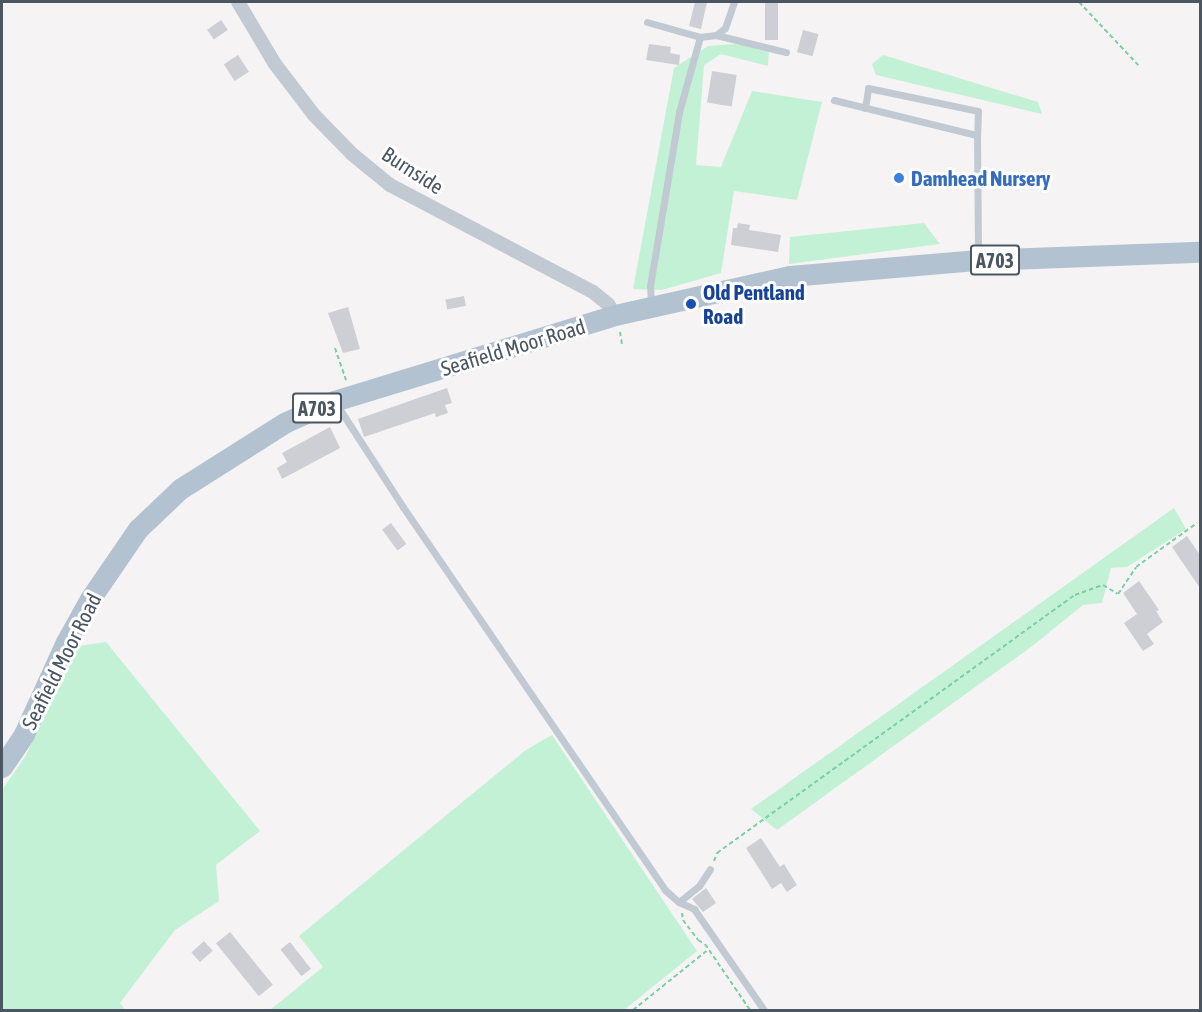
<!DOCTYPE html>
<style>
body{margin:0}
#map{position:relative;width:1202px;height:1012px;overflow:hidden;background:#f5f3f3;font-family:"Asap Condensed",sans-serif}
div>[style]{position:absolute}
.green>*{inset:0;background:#c3f1d5}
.building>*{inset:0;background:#cdcfd5;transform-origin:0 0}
.path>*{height:2px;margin-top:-1px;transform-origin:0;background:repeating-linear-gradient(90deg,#7ad0a6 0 4.5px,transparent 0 7.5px)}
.lane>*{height:7px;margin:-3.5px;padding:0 3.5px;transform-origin:3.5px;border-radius:3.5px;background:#c1cad2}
.street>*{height:14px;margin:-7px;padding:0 7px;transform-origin:7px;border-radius:7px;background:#c1cad2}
.primary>*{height:21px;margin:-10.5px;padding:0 10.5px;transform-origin:10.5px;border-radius:10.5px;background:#b3c2d1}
.dots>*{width:16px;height:16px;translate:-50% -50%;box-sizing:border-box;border:3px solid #fff;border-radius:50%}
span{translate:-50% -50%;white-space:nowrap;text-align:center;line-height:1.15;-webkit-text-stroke:6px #fff;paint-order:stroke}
.shield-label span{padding:2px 4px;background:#fff;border:2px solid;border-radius:4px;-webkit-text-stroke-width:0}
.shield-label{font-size:20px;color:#4a5661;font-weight:700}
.street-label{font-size:21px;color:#4a5661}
.shop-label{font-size:21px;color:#366cbe;font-weight:700}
.left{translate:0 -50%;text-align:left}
.transit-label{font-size:21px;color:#164399;font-weight:700}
.frame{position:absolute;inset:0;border:3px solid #4a5661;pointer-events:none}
</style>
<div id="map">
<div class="green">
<div style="clip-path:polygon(735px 44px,769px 48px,768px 66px,721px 54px,704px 65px,696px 165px,721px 167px,752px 91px,822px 102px,797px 200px,734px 191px,721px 273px,662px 290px,633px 289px,674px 68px,708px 46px)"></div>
<div style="clip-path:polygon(883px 55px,1038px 102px,1042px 114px,876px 75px,872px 64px)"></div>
<div style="clip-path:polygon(924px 223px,940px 244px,789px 264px,790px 237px)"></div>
<div style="clip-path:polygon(1174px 508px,1186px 529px,1127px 567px,1111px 568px,1102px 603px,1083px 605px,1031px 647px,777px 830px,751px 809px)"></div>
<div style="clip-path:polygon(106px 642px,260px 831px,216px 865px,219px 901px,175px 930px,120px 1003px,125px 1010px,2px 1010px,2px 790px,25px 757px,79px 646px)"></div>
<div style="clip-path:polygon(552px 735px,697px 951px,624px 1010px,270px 1010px,323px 967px,299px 936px,526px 750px)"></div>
</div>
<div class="building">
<div style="clip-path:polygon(695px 2px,707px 2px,701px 29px,689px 26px)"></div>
<div style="left:765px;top:2px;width:13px;height:38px"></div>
<div style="left:221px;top:20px;width:12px;height:17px;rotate:55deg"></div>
<div style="left:803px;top:30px;width:16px;height:23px;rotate:15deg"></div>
<div style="clip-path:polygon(649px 44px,671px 47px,670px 53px,680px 55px,679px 65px,646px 60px)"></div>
<div style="left:238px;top:55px;width:20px;height:17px;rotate:57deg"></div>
<div style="left:712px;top:71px;width:25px;height:32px;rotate:9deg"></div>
<div style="clip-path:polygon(738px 223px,750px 225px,749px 230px,781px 235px,778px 252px,731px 245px,733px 228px,737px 228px)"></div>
<div style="left:464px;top:296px;width:10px;height:19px;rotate:79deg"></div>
<div style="clip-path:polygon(348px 307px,360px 349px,343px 353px,328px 313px)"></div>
<div style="clip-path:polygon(447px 388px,452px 403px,445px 405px,448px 413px,436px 417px,435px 413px,364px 437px,358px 419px)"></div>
<div style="clip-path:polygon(330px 427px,340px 448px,282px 479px,277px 468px,287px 462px,282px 453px)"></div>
<div style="left:391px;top:523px;width:26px;height:11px;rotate:54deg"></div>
<div style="clip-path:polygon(1187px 536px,1200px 555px,1200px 588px,1172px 547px)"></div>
<div style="clip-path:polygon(1139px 581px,1159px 610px,1156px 611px,1163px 622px,1147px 634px,1154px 644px,1143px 651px,1124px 623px,1137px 614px,1123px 593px)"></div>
<div style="clip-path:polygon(761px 838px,780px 867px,784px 864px,797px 885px,787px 892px,781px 883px,772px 889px,746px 848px)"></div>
<div style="clip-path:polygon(706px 888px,716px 903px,703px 912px,692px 899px)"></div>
<div style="left:230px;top:932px;width:68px;height:18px;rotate:51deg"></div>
<div style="left:204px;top:941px;width:13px;height:17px;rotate:48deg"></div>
<div style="left:290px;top:942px;width:34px;height:12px;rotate:52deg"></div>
</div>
<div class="path">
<div style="left:1079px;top:2px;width:88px;rotate:46.8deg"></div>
<div style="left:620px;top:332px;width:12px;rotate:81deg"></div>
<div style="left:335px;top:348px;width:34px;rotate:71deg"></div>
<div style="left:714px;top:861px;width:9px;rotate:-69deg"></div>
<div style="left:717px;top:853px;width:441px;rotate:-35.8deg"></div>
<div style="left:1075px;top:595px;width:30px;rotate:-20deg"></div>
<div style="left:1103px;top:585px;width:17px;rotate:31deg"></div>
<div style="left:1118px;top:594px;width:32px;rotate:-56deg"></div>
<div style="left:1136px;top:567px;width:75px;rotate:-35.8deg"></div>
<div style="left:682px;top:913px;width:7px;rotate:82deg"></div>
<div style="left:683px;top:920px;width:25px;rotate:53deg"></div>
<div style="left:698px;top:940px;width:8px;rotate:30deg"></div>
<div style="left:705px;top:944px;width:80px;rotate:55.7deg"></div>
<div style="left:633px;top:1010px;width:97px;rotate:-38.8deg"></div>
</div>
<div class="lane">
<div style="left:647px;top:22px;width:55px;rotate:15.8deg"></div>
<div style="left:716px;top:35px;width:72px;rotate:13.7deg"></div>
<div style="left:834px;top:100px;width:147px;rotate:13.8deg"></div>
<div style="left:977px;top:135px;width:123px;rotate:89.5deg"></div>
<div style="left:865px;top:108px;width:20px;rotate:-81deg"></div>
<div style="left:868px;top:88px;width:112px;rotate:11.8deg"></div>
<div style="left:978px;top:111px;width:24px;rotate:92deg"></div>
<div style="left:651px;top:303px;width:17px;rotate:-93deg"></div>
<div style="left:650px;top:286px;width:176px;rotate:-80.5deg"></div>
<div style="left:679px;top:112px;width:78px;rotate:-74.4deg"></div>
<div style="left:700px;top:37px;width:16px;rotate:-7deg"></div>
<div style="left:716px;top:35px;width:11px;rotate:-38deg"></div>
<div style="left:725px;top:28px;width:28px;rotate:-71deg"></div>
<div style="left:335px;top:402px;width:125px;rotate:57.1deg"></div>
<div style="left:403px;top:507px;width:464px;rotate:55.6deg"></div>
<div style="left:665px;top:890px;width:18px;rotate:41deg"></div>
<div style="left:679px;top:902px;width:17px;rotate:25deg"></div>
<div style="left:694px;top:909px;width:123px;rotate:55.3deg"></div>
<div style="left:679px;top:902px;width:26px;rotate:-39deg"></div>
<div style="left:699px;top:886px;width:20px;rotate:-57deg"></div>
</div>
<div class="street">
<div style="left:238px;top:2px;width:72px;rotate:59.2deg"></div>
<div style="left:275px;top:64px;width:64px;rotate:52.6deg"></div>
<div style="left:314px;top:115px;width:54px;rotate:45.7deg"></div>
<div style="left:352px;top:154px;width:49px;rotate:39.2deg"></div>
<div style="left:390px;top:185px;width:229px;rotate:27.8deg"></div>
<div style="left:593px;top:292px;width:19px;rotate:39deg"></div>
<div style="left:608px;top:304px;width:13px;rotate:58deg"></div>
</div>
<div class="primary">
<div style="left:2px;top:767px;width:40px;rotate:-56deg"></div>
<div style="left:24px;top:734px;width:101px;rotate:-65.5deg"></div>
<div style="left:66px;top:642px;width:49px;rotate:-60.8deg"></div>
<div style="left:90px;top:599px;width:85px;rotate:-55.6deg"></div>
<div style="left:138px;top:529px;width:58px;rotate:-43.6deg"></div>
<div style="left:180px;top:489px;width:125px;rotate:-32.3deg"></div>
<div style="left:286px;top:422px;width:52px;rotate:-23.6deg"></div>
<div style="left:334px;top:401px;width:294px;rotate:-17deg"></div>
<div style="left:615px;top:315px;width:179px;rotate:-12.6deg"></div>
<div style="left:790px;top:276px;width:189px;rotate:-4.9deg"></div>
<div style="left:978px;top:260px;width:222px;rotate:-2.1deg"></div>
</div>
<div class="dots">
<div style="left:899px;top:178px;background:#3f7fe0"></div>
<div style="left:691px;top:304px;background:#1a4fb4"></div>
</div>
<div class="shield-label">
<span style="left:995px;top:260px">A703</span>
<span style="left:317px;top:408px">A703</span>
</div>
<div class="street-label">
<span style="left:413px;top:170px;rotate:33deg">Burnside</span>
<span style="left:513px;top:347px;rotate:-17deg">Seafield Moor Road</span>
<span style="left:61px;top:661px;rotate:-63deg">Seafield Moor Road</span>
</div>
<div class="shop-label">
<span class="left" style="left:911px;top:178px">Damhead Nursery</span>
</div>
<div class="transit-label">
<span class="left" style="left:703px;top:304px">Old Pentland<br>Road</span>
</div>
<div class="frame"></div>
</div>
